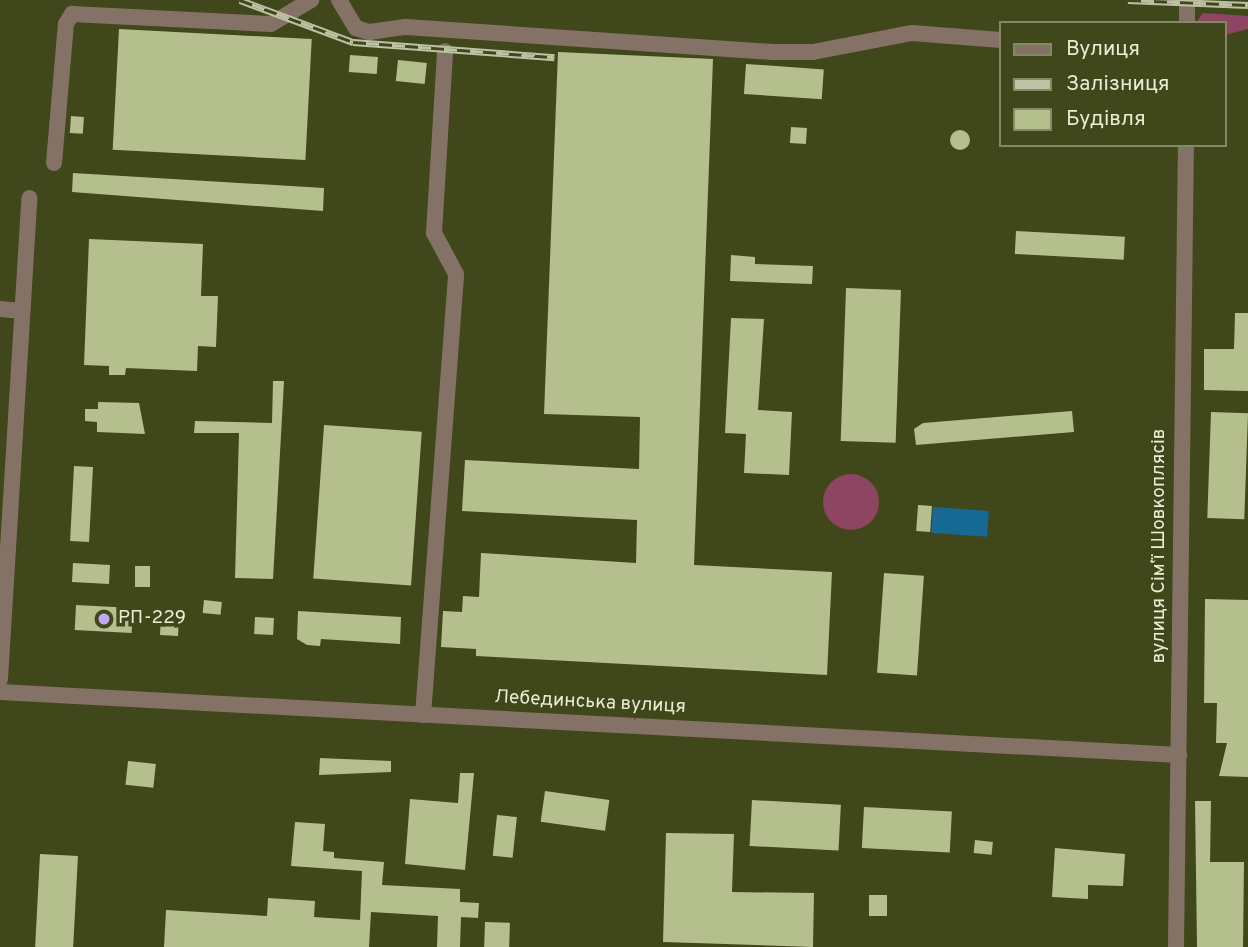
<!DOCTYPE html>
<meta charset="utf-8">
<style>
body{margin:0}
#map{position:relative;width:1248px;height:947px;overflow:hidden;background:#40471a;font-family:Overpass,sans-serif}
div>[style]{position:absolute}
.green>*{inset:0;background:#8e4561}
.round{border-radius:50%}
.water>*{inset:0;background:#166992;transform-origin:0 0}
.building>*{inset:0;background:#b5be8d;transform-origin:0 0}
.minor>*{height:16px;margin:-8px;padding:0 8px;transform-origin:8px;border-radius:8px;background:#857266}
.rail>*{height:7px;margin-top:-3.5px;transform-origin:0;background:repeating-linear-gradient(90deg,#40471a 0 13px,#bcc2a3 0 26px);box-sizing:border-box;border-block:2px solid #bcc2a3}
.dots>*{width:19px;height:19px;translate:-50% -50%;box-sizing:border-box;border:4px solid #40471a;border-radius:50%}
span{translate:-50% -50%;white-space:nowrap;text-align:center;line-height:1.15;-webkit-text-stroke:7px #40471a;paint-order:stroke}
.street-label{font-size:19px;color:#e8edd4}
.poi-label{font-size:19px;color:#e8edd4}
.left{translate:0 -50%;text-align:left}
.legend{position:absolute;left:999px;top:21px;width:228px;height:126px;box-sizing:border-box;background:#40471a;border:2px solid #838964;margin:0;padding:9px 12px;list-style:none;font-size:21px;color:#e8edd4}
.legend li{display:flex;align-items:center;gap:14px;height:35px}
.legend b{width:35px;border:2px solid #838964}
</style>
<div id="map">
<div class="green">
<div style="clip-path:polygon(1203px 13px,1248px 16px,1248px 29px,1225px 35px,1225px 23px,1196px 23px)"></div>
<div class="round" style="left:823px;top:474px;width:56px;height:56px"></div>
</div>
<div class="water">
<div style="left:933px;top:507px;width:56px;height:26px;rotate:4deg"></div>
</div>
<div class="building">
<div style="left:119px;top:29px;width:193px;height:121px;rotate:3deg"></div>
<div style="clip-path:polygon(558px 52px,713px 59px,694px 565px,832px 572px,827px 675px,476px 656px,476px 649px,441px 647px,443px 611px,462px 612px,463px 596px,479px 597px,481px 553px,636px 563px,637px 520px,462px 511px,465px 460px,639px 469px,640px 417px,544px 414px)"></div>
<div style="left:350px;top:55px;width:28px;height:17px;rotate:4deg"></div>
<div style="left:398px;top:60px;width:29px;height:21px;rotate:6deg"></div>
<div style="left:746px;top:64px;width:78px;height:30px;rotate:4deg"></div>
<div style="left:71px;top:116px;width:13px;height:17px;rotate:4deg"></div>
<div style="left:791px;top:127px;width:16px;height:16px;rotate:4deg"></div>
<div class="round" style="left:950px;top:130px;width:20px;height:20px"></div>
<div style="clip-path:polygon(73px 173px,324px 188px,323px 211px,72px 192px)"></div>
<div style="left:1016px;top:231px;width:109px;height:23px;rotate:3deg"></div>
<div style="clip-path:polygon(89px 239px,203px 244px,201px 296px,218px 296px,216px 347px,198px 346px,197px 371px,126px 368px,125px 375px,109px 375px,109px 366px,84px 365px)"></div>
<div style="clip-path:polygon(731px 255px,755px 257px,755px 264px,813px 266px,812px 284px,730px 281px)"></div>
<div style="left:846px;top:288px;width:55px;height:153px;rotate:2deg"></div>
<div style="clip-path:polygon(1235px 313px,1248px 313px,1248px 391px,1204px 390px,1204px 349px,1234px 349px)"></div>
<div style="clip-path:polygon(731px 318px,764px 319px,758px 410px,792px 412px,789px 475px,744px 473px,746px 434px,725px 433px)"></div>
<div style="clip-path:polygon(273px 381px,284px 381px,273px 579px,235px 578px,239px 433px,194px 433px,195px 421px,272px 423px)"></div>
<div style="clip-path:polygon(98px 402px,139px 403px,145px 434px,97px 432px,97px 422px,85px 421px,85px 409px,98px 409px)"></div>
<div style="clip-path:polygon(1072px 411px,1074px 432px,916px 445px,914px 429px,923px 423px)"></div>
<div style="left:1211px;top:412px;width:37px;height:106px;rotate:2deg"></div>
<div style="left:324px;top:425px;width:98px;height:154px;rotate:4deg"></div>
<div style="left:74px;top:466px;width:19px;height:75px;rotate:3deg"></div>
<div style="left:918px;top:505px;width:14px;height:26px;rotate:4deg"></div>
<div style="left:73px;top:563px;width:37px;height:19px;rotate:3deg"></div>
<div style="left:135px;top:566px;width:15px;height:21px"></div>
<div style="left:884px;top:573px;width:40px;height:100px;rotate:4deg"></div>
<div style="clip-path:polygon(1205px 599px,1248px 600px,1248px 777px,1219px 776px,1227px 743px,1216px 743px,1217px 703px,1204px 703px)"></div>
<div style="left:204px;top:600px;width:18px;height:13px;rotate:6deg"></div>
<div style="left:76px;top:605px;width:57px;height:25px;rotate:3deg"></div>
<div style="clip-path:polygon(298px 611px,401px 617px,400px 644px,321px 639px,320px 646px,307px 645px,297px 639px)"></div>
<div style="left:161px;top:616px;width:18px;height:19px;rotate:3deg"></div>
<div style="left:255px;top:617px;width:19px;height:17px;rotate:3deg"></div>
<div style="clip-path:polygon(320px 758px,391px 761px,391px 772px,319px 775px)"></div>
<div style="left:128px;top:761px;width:28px;height:24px;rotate:6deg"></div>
<div style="clip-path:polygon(460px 773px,474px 773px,465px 870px,405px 864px,410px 799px,458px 803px)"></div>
<div style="left:545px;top:791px;width:65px;height:31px;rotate:8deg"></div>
<div style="left:752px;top:800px;width:89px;height:46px;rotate:3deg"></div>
<div style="clip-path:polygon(1195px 801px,1211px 801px,1210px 862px,1244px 862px,1243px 947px,1197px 947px)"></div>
<div style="left:864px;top:807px;width:88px;height:41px;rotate:3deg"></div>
<div style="left:497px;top:815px;width:20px;height:41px;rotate:6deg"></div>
<div style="clip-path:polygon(295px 822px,325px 824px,323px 851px,334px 852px,334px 858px,384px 862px,382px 885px,460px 889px,460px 902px,479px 903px,478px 918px,461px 917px,460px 947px,437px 947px,438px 916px,371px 912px,369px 947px,164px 947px,166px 910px,267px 916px,268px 898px,315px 901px,314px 917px,360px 920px,362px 871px,291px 866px)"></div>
<div style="clip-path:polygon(666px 833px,734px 834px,732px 892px,814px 893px,813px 947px,663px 942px)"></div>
<div style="left:975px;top:840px;width:18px;height:13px;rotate:6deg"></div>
<div style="clip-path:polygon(1055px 848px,1125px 854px,1123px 886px,1088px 885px,1088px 899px,1052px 897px)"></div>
<div style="left:40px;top:854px;width:38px;height:93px;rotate:3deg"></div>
<div style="left:887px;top:895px;width:21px;height:18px;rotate:90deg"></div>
<div style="left:485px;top:922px;width:25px;height:25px;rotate:2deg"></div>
</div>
<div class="minor">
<div style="left:339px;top:0;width:33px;rotate:59deg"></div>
<div style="left:356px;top:28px;width:14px;rotate:17deg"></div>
<div style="left:369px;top:32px;width:37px;rotate:-8deg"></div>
<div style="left:406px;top:27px;width:368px;rotate:3.9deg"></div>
<div style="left:773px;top:52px;width:40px"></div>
<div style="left:813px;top:52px;width:101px;rotate:-10.9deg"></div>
<div style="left:912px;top:33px;width:89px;rotate:4.5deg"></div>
<div style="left:1187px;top:23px;width:23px;rotate:-90deg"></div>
<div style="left:54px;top:163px;width:140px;rotate:-85.1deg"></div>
<div style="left:66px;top:24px;width:12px;rotate:-59deg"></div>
<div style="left:72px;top:14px;width:199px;rotate:2.9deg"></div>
<div style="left:271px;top:24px;width:47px;rotate:-31deg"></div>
<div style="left:0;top:309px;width:22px;rotate:5deg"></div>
<div style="left:0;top:679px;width:482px;rotate:-86.5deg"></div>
<div style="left:0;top:692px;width:1181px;rotate:3.06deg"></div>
<div style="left:423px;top:715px;width:442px;rotate:-85.7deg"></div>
<div style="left:456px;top:274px;width:47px;rotate:-118.2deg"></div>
<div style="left:434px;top:233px;width:182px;rotate:-86.5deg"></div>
<div style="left:1176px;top:947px;width:802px;rotate:-89.29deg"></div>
</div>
<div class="rail">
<div style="left:240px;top:0;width:121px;rotate:20.4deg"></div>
<div style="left:353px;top:42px;width:202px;rotate:4.3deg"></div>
<div style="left:1128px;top:0;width:120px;rotate:2.4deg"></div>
</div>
<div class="dots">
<div style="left:104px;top:619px;background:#bfa9f4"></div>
</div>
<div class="street-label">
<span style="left:1160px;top:546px;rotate:-90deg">вулиця Сімʼї Шовкоплясів</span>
<span style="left:590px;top:703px;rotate:3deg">Лебединська вулиця</span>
</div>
<div class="poi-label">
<span class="left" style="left:118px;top:619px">РП-229</span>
</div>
<ul class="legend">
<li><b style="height:9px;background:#857266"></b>Вулиця</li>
<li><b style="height:9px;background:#bcc2a3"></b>Залізниця</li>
<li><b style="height:19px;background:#b5be8d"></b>Будівля</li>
</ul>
</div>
